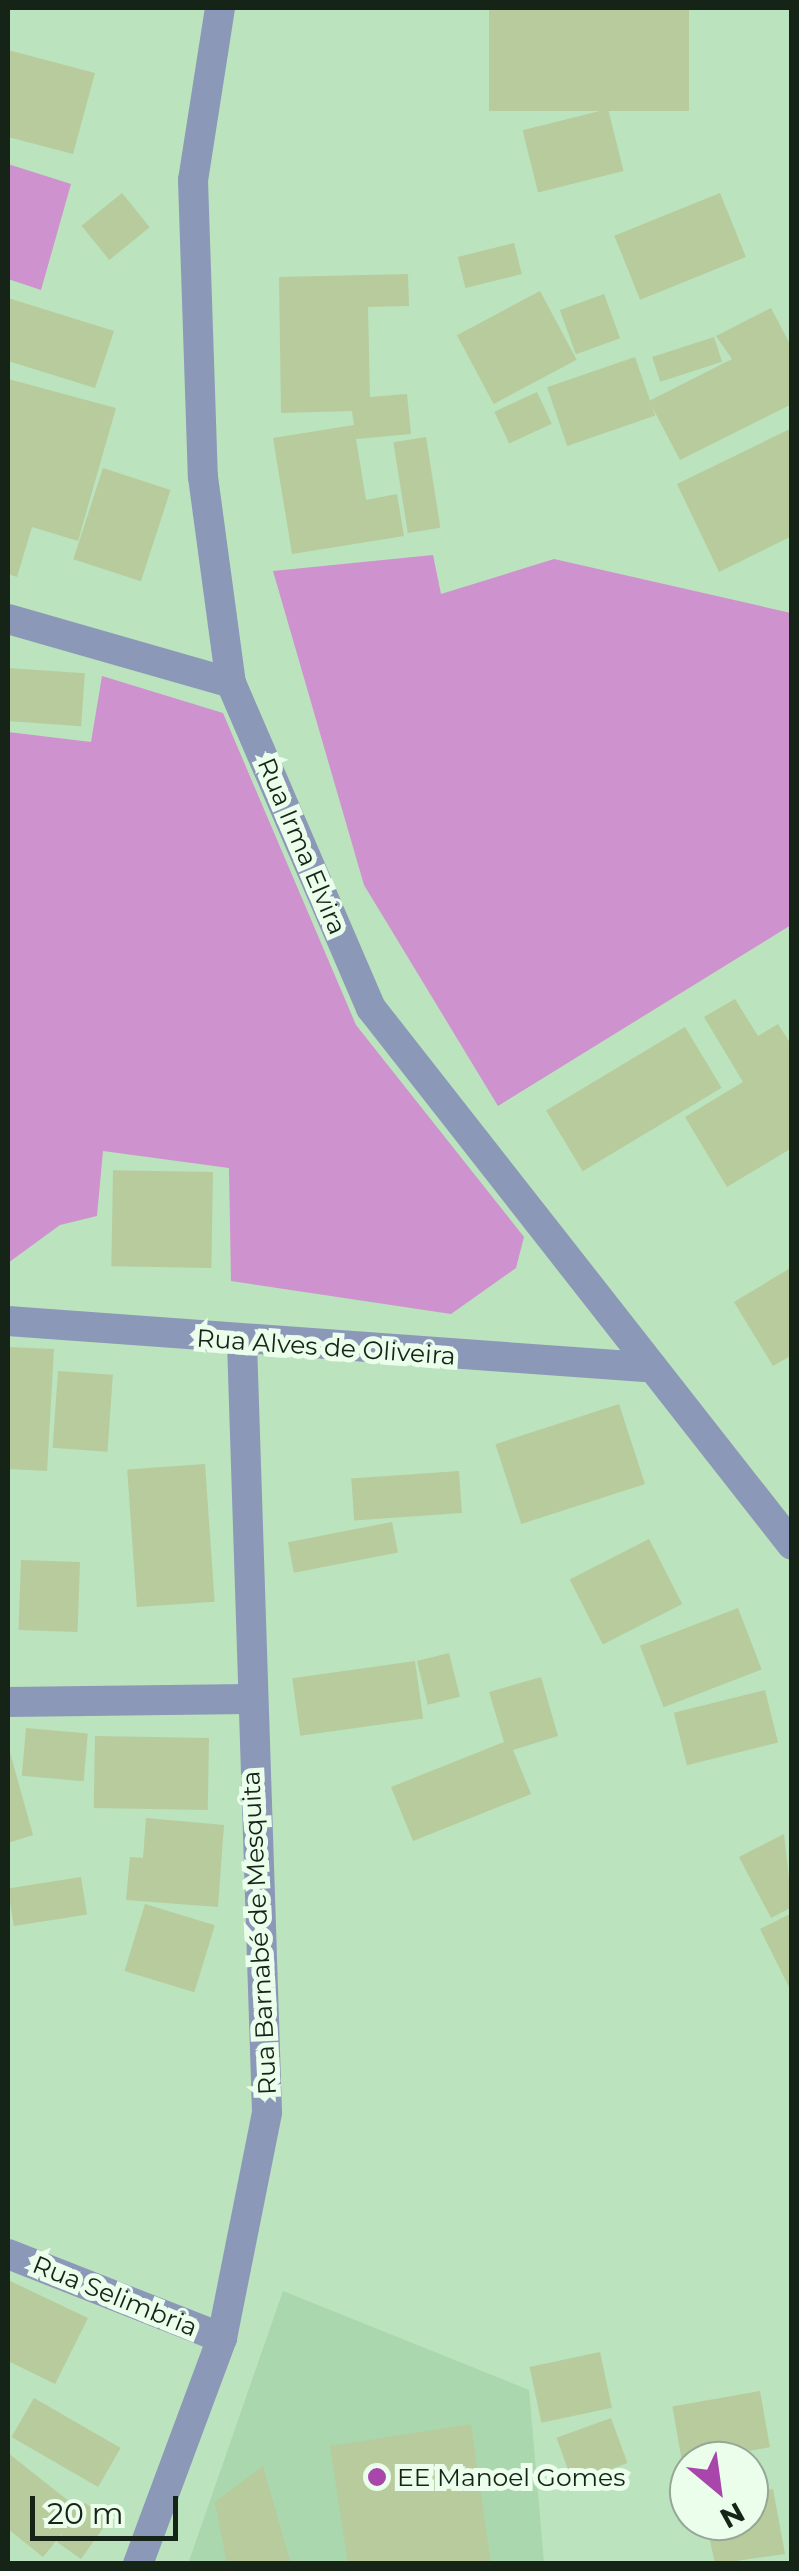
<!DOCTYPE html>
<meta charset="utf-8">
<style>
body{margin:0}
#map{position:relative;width:799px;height:2571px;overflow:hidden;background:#bbe3be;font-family:Montserrat,sans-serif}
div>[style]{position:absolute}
.built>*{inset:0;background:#aad7ad}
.forest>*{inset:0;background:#ce92ce}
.building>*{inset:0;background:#b7cb9d;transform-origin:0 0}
.street>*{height:30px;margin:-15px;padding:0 15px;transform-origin:15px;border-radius:15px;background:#8b98b7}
.dots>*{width:28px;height:28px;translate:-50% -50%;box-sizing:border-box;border:5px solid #eafeeb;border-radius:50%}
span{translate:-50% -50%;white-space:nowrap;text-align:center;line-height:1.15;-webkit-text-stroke:10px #eafeeb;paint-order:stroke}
.street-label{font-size:25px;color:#152417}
.poi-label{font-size:25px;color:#152417}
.left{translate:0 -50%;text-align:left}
.frame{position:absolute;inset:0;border:10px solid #152417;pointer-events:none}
.north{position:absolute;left:669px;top:2441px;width:100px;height:100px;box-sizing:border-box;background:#eafeeb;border:2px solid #95a796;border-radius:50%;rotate:151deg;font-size:28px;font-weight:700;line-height:40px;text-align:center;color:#152417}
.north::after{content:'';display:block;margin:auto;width:35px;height:45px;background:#a946ac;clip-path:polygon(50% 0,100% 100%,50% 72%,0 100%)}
.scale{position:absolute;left:30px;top:2496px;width:148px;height:45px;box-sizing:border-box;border:5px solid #152417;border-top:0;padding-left:12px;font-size:30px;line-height:35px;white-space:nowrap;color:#152417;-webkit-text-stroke:8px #eafeeb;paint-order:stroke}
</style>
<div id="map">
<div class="built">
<div style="clip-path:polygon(283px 2291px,529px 2390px,544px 2563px,188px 2564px)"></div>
</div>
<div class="forest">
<div style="clip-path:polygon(8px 164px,71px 184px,41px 290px,8px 279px)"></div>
<div style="clip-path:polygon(433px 555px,441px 594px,554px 559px,791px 613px,791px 925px,498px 1106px,364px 885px,273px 571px)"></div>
<div style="clip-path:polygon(102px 676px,223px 713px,356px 1025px,524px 1237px,516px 1268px,451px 1314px,231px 1281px,229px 1168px,103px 1151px,97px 1216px,60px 1225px,8px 1263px,8px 732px,91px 742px)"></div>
</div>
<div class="building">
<div style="left:489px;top:8px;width:200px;height:103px"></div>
<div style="clip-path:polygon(8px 50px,95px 73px,73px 154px,8px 137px)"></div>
<div style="left:608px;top:109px;width:64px;height:88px;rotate:76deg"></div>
<div style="left:122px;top:193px;width:44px;height:52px;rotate:51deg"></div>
<div style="left:720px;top:193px;width:69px;height:114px;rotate:68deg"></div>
<div style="left:514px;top:243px;width:32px;height:58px;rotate:76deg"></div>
<div style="clip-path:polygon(408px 274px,409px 306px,368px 307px,370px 397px,407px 394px,411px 434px,356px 439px,366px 500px,397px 494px,404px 536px,292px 554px,273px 438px,354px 425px,352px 411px,281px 413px,279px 277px)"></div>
<div style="left:540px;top:291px;width:78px;height:94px;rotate:62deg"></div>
<div style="left:604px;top:294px;width:47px;height:47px;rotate:70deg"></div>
<div style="clip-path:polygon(8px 298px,114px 331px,95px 388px,8px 361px)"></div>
<div style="clip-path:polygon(771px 308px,792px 348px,792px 404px,680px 460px,649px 401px,732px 359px,716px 336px)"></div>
<div style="left:714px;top:337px;width:26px;height:65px;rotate:72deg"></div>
<div style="left:635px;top:357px;width:62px;height:93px;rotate:71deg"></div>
<div style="clip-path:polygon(8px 379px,116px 408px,78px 541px,32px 527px,17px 577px,8px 574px)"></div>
<div style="left:537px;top:392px;width:35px;height:47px;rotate:65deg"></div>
<div style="clip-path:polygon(792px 428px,792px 536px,719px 572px,677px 484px)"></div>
<div style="left:426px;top:437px;width:92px;height:33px;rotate:81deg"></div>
<div style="left:103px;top:468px;width:71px;height:96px;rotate:18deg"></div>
<div style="left:8px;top:668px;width:77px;height:53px;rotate:4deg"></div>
<div style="clip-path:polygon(735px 999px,758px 1036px,778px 1024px,792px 1046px,792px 1148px,727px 1187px,685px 1117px,743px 1082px,704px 1017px)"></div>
<div style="left:685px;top:1027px;width:71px;height:162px;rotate:59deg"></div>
<div style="left:213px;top:1172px;width:96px;height:100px;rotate:91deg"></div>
<div style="clip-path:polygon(792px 1267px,792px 1355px,773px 1366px,734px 1302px)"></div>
<div style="clip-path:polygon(8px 1347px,54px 1349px,47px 1471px,8px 1469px)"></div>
<div style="left:58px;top:1371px;width:55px;height:77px;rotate:4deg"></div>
<div style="left:619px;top:1404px;width:84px;height:130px;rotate:72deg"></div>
<div style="left:205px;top:1464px;width:138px;height:78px;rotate:86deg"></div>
<div style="left:459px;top:1471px;width:42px;height:108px;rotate:86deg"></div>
<div style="left:392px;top:1522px;width:31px;height:106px;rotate:79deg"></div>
<div style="left:649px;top:1539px;width:73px;height:89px;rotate:63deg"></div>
<div style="left:21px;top:1560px;width:59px;height:70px;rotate:2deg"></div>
<div style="left:738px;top:1608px;width:66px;height:105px;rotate:69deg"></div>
<div style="left:449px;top:1653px;width:45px;height:33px;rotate:76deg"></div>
<div style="left:415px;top:1661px;width:58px;height:124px;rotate:82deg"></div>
<div style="clip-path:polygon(541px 1677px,558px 1736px,513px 1750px,531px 1794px,413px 1841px,391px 1787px,504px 1742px,489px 1692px)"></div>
<div style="left:765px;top:1690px;width:54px;height:94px;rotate:76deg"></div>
<div style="left:26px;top:1728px;width:62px;height:48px;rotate:5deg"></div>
<div style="left:95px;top:1736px;width:114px;height:72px;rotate:1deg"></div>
<div style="clip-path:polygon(9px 1749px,33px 1835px,8px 1843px,8px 1750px)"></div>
<div style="clip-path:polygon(146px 1818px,224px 1825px,218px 1907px,126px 1900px,130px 1857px,143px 1858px)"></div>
<div style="clip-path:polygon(784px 1834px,792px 1907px,771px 1918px,739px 1857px)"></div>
<div style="left:81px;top:1877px;width:38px;height:74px;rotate:81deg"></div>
<div style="left:145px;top:1904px;width:73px;height:70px;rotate:17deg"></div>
<div style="clip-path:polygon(792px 1913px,792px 1993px,760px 1929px)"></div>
<div style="clip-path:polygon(8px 2280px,88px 2318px,55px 2384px,8px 2361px)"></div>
<div style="left:600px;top:2352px;width:57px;height:72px;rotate:78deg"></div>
<div style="left:760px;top:2391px;width:57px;height:89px;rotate:80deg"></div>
<div style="left:34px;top:2398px;width:100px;height:45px;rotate:30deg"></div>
<div style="left:611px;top:2418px;width:48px;height:58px;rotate:70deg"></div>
<div style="clip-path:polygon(471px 2424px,491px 2564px,348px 2564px,330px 2446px)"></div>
<div style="clip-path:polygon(8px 2453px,80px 2510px,85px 2503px,109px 2520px,81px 2559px,57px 2542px,64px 2531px,43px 2557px,8px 2529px)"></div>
<div style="clip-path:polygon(263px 2466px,291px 2564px,227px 2564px,215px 2502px)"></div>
<div style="clip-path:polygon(773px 2489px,785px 2554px,715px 2564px,706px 2521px,749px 2521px,749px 2494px)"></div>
</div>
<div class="street">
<div style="left:220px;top:8px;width:174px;rotate:98.9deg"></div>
<div style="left:193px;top:180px;width:297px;rotate:88.1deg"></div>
<div style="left:203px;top:477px;width:208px;rotate:82.3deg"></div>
<div style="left:231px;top:683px;width:354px;rotate:66.7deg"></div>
<div style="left:371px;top:1008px;width:682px;rotate:51.9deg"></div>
<div style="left:8px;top:619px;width:232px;rotate:16deg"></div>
<div style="left:8px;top:1321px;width:638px;rotate:4.14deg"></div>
<div style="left:8px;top:1702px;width:240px;rotate:-0.7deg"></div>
<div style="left:8px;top:2254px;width:230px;rotate:21.4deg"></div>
<div style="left:138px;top:2564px;width:241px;rotate:-69.6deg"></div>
<div style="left:222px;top:2338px;width:230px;rotate:-78.7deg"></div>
<div style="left:267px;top:2112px;width:769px;rotate:-91.86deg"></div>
</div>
<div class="dots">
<div style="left:377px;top:2477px;background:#a946ac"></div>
</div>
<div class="street-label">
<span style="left:302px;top:846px;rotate:67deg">Rua Irma Elvira</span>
<span style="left:326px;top:1347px;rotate:4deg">Rua Alves de Oliveira</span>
<span style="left:259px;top:1933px;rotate:-93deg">Rua Barnabé de Mesquita</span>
<span style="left:115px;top:2296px;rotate:22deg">Rua Selimbria</span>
</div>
<div class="poi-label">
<span class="left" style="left:397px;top:2477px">EE Manoel Gomes</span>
</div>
<div class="frame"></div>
<div class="north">N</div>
<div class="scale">20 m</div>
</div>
